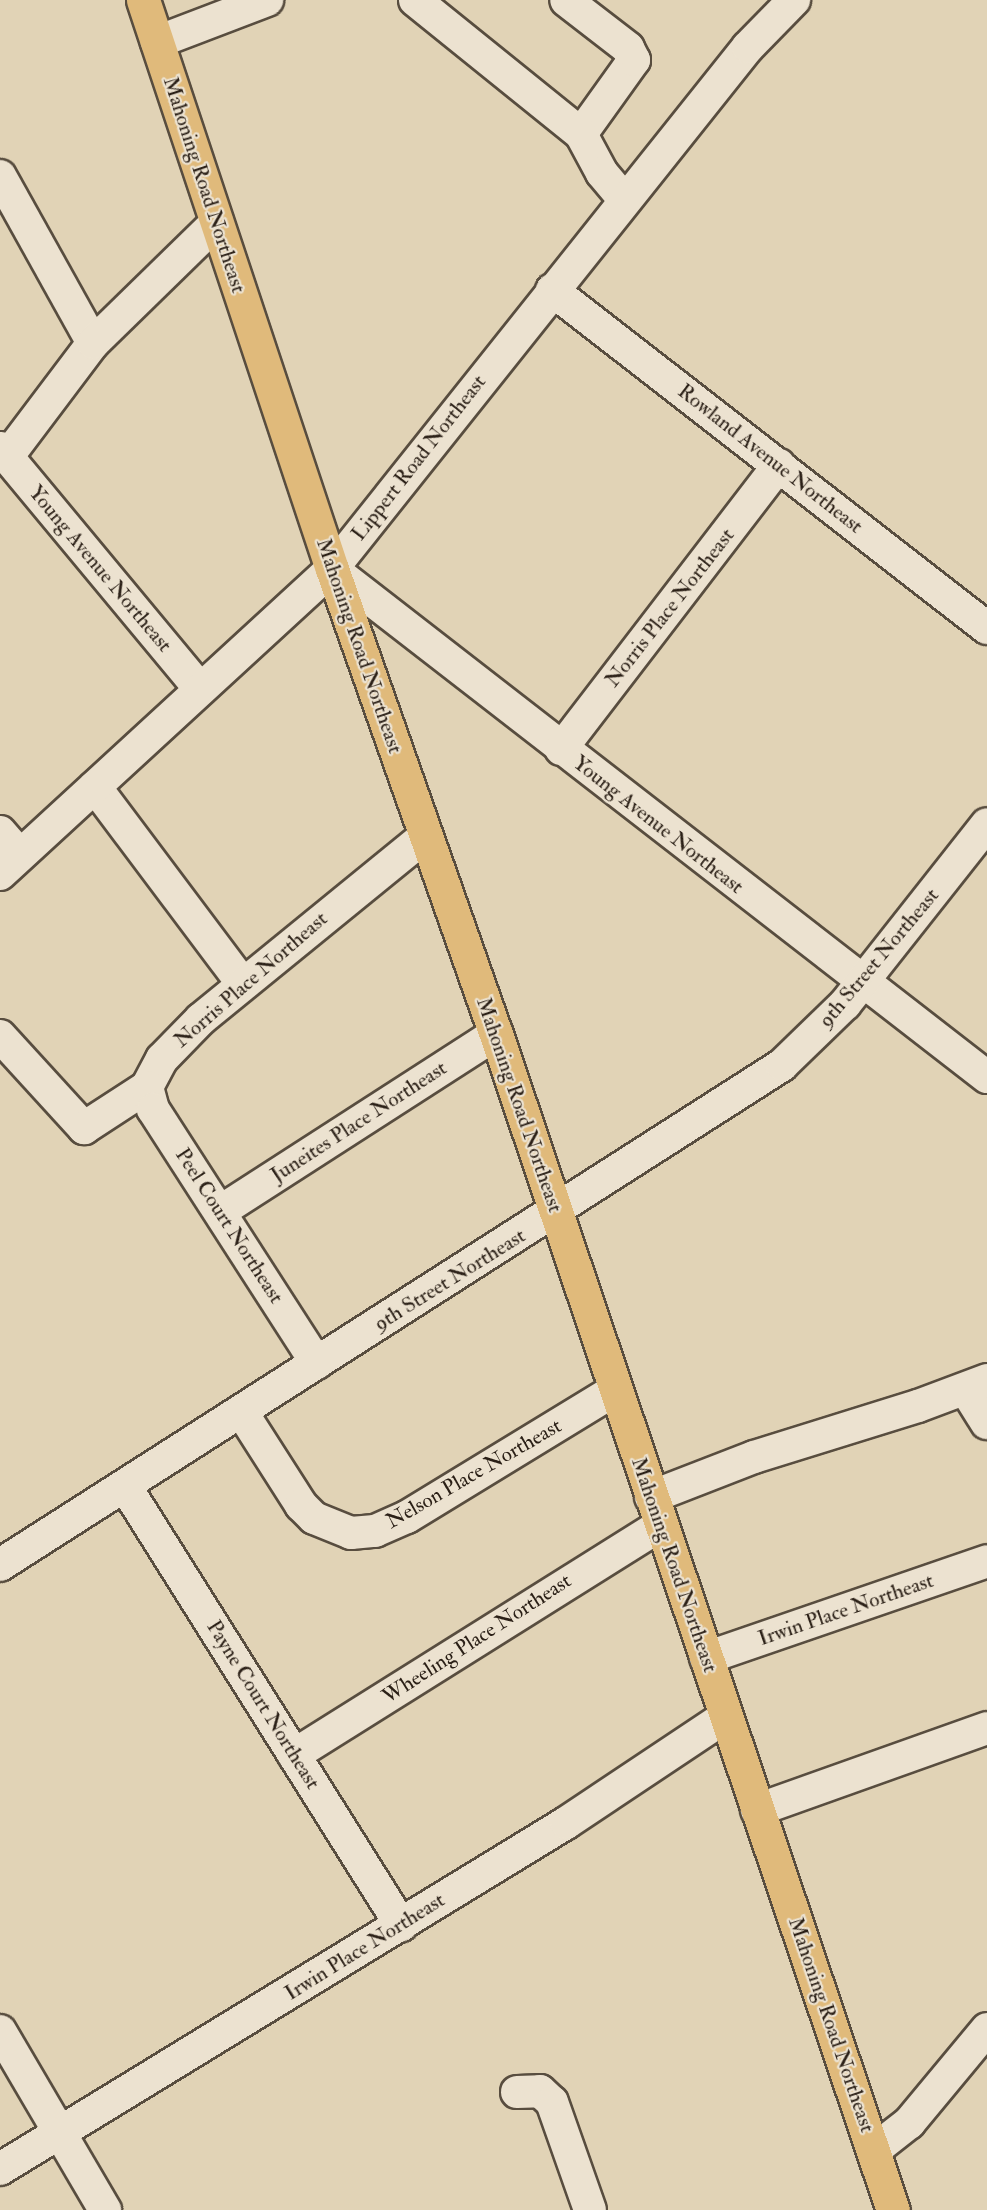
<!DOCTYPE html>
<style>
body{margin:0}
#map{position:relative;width:987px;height:2210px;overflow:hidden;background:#e1d3b6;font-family:"IM FELL Double Pica",serif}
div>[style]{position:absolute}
.roads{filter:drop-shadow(2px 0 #584d3f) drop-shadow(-2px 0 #584d3f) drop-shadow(0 2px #584d3f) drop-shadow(0 -2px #584d3f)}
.minor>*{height:32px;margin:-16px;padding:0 16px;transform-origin:16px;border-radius:16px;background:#ece2d0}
.major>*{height:33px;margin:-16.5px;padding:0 16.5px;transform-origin:16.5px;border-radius:16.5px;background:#e0ba7b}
span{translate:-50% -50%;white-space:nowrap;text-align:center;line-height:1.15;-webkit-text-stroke:4.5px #ece2d0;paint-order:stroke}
.street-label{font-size:21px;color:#2b2017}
</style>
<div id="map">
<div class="roads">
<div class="minor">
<div style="left:415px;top:0;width:213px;rotate:38.9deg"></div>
<div style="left:581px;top:134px;width:91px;rotate:-54.4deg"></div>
<div style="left:634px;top:60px;width:13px;rotate:-117deg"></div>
<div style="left:628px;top:48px;width:78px;rotate:-142.3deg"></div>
<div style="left:157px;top:42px;width:118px;rotate:-20.9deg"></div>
<div style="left:581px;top:134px;width:44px;rotate:61.7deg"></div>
<div style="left:602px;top:173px;width:35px;rotate:50deg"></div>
<div style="left:0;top:176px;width:191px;rotate:60.9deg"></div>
<div style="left:552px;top:290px;width:551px;rotate:37.85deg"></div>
<div style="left:0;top:448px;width:313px;rotate:50.3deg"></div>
<div style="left:7px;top:457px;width:143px;rotate:-53deg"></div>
<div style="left:93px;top:343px;width:173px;rotate:-44.3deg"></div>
<div style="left:332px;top:569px;width:829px;rotate:37.8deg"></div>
<div style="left:561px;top:749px;width:358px;rotate:-52.5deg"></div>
<div style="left:95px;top:787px;width:246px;rotate:53.1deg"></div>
<div style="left:0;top:832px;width:30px;rotate:49deg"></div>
<div style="left:0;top:874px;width:451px;rotate:-42.6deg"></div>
<div style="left:332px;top:569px;width:667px;rotate:-51.45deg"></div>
<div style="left:748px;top:47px;width:66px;rotate:-45.6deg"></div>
<div style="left:0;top:1036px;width:125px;rotate:47.6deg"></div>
<div style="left:84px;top:1128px;width:75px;rotate:-33.1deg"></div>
<div style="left:147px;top:1087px;width:32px;rotate:-62deg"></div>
<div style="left:162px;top:1059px;width:56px;rotate:-45.7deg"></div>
<div style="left:201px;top:1019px;width:289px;rotate:-39.2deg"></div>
<div style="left:147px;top:1087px;width:23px;rotate:75deg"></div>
<div style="left:153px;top:1109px;width:302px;rotate:57.2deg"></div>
<div style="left:221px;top:1211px;width:327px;rotate:-32.8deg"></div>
<div style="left:966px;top:1390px;width:39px;rotate:58deg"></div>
<div style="left:241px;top:1411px;width:112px;rotate:57.4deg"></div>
<div style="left:301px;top:1505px;width:18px;rotate:45deg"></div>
<div style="left:314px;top:1518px;width:40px;rotate:22deg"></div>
<div style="left:351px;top:1533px;width:24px;rotate:-5deg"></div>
<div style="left:375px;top:1531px;width:35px;rotate:-24deg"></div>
<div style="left:407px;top:1517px;width:244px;rotate:-31.4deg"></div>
<div style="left:125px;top:1486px;width:519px;rotate:57.84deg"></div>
<div style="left:651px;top:1497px;width:110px;rotate:-21.2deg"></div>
<div style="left:754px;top:1457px;width:172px;rotate:-17.3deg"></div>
<div style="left:918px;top:1406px;width:74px;rotate:-20.6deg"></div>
<div style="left:0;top:1565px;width:928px;rotate:-32.59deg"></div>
<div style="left:782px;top:1065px;width:88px;rotate:-44.1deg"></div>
<div style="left:845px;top:1004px;width:229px;rotate:-51.7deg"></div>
<div style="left:706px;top:1658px;width:297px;rotate:-19deg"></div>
<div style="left:294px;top:1755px;width:432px;rotate:-32.1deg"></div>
<div style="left:757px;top:1810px;width:244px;rotate:-19.6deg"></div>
<div style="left:0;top:2031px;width:208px;rotate:59.6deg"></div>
<div style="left:517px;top:2092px;width:23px;rotate:-2deg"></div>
<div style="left:540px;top:2091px;width:16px;rotate:43deg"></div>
<div style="left:552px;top:2102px;width:114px;rotate:70.6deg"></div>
<div style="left:873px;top:2151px;width:46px;rotate:-37.9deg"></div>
<div style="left:909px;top:2123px;width:122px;rotate:-50.3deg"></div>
<div style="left:0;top:2169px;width:663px;rotate:-31.44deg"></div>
<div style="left:566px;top:1823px;width:191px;rotate:-33.7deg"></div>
</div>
<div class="major">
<div style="left:143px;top:0;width:600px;rotate:71.63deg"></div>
<div style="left:332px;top:569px;width:493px;rotate:70.6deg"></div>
<div style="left:496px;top:1034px;width:1241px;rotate:71.35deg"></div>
</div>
</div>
<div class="street-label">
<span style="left:204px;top:185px;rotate:72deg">Mahoning Road Northeast</span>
<span style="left:419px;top:458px;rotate:-52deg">Lippert Road Northeast</span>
<span style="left:770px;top:459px;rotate:38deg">Rowland Avenue Northeast</span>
<span style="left:100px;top:569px;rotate:50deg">Young Avenue Northeast</span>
<span style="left:670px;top:608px;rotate:-52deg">Norris Place Northeast</span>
<span style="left:359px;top:646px;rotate:71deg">Mahoning Road Northeast</span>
<span style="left:658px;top:825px;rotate:38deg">Young Avenue Northeast</span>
<span style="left:879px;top:958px;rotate:-50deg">9th Street Northeast</span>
<span style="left:251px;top:980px;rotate:-41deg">Norris Place Northeast</span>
<span style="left:519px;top:1105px;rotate:71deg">Mahoning Road Northeast</span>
<span style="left:359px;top:1122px;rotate:-33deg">Juneites Place Northeast</span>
<span style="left:229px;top:1226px;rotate:57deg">Peel Court Northeast</span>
<span style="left:450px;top:1280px;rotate:-32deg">9th Street Northeast</span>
<span style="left:474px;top:1474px;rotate:-30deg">Nelson Place Northeast</span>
<span style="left:674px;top:1565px;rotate:71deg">Mahoning Road Northeast</span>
<span style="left:846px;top:1610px;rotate:-19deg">Irwin Place Northeast</span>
<span style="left:477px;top:1639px;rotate:-33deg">Wheeling Place Northeast</span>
<span style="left:263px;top:1705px;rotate:58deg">Payne Court Northeast</span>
<span style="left:365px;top:1947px;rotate:-32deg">Irwin Place Northeast</span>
<span style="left:831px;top:2025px;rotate:71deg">Mahoning Road Northeast</span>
</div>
</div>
